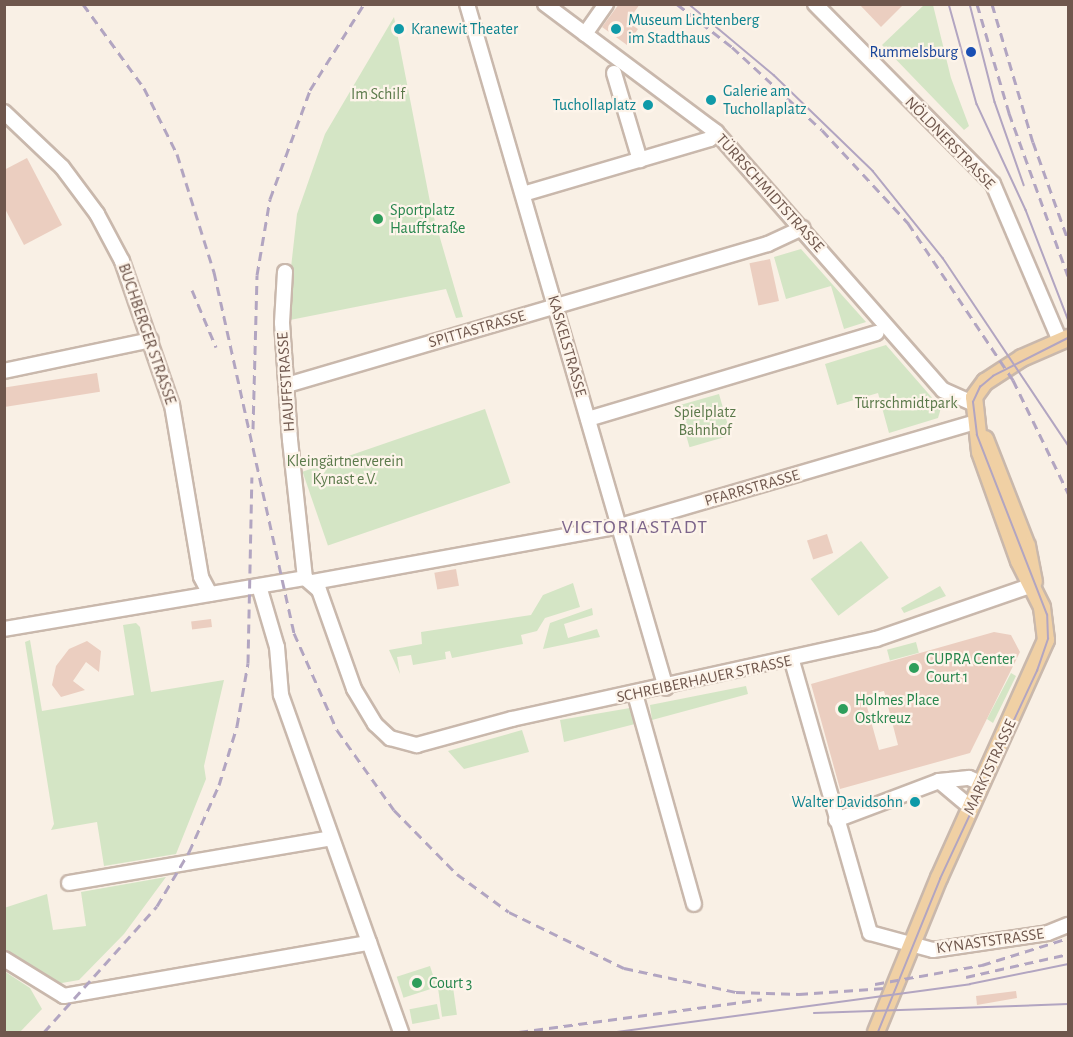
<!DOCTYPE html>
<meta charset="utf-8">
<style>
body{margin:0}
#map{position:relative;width:1073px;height:1037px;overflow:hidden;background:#f9f0e5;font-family:"Alegreya Sans",sans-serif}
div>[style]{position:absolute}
.green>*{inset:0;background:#d4e5c5;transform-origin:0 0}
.building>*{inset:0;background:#ebcec0;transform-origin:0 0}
.roads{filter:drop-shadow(2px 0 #c9b8ac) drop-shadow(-2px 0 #c9b8ac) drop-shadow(0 2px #c9b8ac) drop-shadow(0 -2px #c9b8ac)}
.minor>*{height:14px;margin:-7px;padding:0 7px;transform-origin:7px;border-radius:7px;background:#fff}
.major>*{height:16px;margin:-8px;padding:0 8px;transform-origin:8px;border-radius:8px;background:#f0d0a4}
.tram>*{height:1.5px;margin:-0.75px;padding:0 0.75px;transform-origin:0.75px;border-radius:0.75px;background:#b2a5c1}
.rail>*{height:3px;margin-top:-1.5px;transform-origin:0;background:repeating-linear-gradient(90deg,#b2a5c1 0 9px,transparent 0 15px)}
.dots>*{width:16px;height:16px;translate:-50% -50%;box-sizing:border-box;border:3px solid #fdf4ea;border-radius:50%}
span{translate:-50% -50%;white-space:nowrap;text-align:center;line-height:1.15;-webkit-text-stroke:4.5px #fdf4ea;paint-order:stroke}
.culture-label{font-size:16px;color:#0d838f}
.left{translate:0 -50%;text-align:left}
.right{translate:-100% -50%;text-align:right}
.transit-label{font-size:16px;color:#164399}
.park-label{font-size:16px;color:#5a794a}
.street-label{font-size:16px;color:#6f574d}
.leisure-label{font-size:16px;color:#27864d}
.quarter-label{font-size:20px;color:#7c658b;letter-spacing:1.5px}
.frame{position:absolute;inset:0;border:6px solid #6f574d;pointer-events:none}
</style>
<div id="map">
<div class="green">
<div style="clip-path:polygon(924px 5px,933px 5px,951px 78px,969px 126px,964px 130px,882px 45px)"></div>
<div style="clip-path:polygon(394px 17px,431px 207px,463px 317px,456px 318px,446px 289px,285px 321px,297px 214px,325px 134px)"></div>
<div style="clip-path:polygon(801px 249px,833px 285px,866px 322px,844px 329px,831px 286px,786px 299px,774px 257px)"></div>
<div style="clip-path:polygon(886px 345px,941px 408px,938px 418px,889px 433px,878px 393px,837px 405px,825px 364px)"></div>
<div style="left:719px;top:394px;width:43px;height:43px;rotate:74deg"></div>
<div style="left:485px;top:409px;width:78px;height:193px;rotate:71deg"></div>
<div style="left:861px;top:541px;width:46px;height:63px;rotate:53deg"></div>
<div style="clip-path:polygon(573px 583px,580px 607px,545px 618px,537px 631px,521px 635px,523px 644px,452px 658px,450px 651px,445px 652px,446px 659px,413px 665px,411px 655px,397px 657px,400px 674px,389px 650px,422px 644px,421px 632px,531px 615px,543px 595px)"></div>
<div style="clip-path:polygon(940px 586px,946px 596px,904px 613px,901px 608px)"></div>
<div style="clip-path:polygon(592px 608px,593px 615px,564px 624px,568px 638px,597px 629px,600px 637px,543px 649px,550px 623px)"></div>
<div style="clip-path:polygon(136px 623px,140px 627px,151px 692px,224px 680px,204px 766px,206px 779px,176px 854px,104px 866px,97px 822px,51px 830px,54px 824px,25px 642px,30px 640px,42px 711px,134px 695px,123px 625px)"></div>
<div style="left:916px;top:642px;width:11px;height:30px;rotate:75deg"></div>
<div style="clip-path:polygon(1011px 673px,1016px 676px,993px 723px,987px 719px)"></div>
<div style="clip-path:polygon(746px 686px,748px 694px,652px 720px,650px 705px)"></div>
<div style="clip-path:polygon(630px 708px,635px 724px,564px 742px,560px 720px)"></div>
<div style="clip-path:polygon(522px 730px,529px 752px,464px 769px,448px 751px)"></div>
<div style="clip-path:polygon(166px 877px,124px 934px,79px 980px,56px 984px,5px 949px,4px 908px,47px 894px,53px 930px,86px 926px,81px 892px)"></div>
<div style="left:430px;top:966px;width:22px;height:35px;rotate:72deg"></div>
<div style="clip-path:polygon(4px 971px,30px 988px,42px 1009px,20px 1032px,5px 1032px)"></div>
<div style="left:453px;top:987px;width:28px;height:15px;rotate:82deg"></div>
<div style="left:437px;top:1004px;width:15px;height:28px;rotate:79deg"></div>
</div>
<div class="building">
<div style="clip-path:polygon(619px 4px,640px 4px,627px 22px,638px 29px,627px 45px,602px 27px)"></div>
<div style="clip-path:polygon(859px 4px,904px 4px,881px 27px)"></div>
<div style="clip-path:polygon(27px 158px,62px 225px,24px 245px,4px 207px,4px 170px)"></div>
<div style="left:770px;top:259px;width:43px;height:21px;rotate:78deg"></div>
<div style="left:97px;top:373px;width:19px;height:95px;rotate:81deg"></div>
<div style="left:827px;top:534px;width:20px;height:21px;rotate:72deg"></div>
<div style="left:456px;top:569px;width:17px;height:22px;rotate:80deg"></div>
<div style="left:211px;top:619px;width:8px;height:20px;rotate:83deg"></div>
<div style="clip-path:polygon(evenodd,994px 632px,1011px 635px,1020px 652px,970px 753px,840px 789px,811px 684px,994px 632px,884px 691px,898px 745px,879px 750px,864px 696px,884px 691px)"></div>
<div style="clip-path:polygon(87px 641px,101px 651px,99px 672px,86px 662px,73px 681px,85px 690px,61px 697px,52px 685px,56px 666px,69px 649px)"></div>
<div style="clip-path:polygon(1016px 991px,1017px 998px,977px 1005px,976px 996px)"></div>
</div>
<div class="roads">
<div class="minor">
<div style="left:467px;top:4px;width:712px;rotate:73.78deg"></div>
<div style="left:545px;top:4px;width:214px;rotate:36.8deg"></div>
<div style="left:716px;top:132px;width:344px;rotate:48.7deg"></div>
<div style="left:943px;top:390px;width:32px;rotate:24deg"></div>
<div style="left:815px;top:4px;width:253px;rotate:45.3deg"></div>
<div style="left:993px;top:184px;width:171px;rotate:66.9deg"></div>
<div style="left:585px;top:34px;width:37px;rotate:-55deg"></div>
<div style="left:614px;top:73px;width:91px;rotate:73.4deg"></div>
<div style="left:4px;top:112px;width:80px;rotate:43.5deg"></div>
<div style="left:62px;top:167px;width:59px;rotate:53.3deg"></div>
<div style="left:97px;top:214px;width:53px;rotate:62deg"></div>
<div style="left:122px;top:261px;width:152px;rotate:70.9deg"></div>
<div style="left:172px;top:405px;width:174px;rotate:80.4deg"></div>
<div style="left:201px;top:577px;width:19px;rotate:62deg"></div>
<div style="left:523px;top:194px;width:195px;rotate:-16.4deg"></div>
<div style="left:710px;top:139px;width:9px;rotate:-49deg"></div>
<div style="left:285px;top:272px;width:51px;rotate:93.4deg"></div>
<div style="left:282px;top:323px;width:117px;rotate:86.1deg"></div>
<div style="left:290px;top:440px;width:139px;rotate:83.8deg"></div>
<div style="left:4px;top:371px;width:150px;rotate:-11.9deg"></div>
<div style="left:287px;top:385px;width:501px;rotate:-16.34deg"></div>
<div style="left:768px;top:244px;width:38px;rotate:-25deg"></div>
<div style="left:588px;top:419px;width:301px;rotate:-16.6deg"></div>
<div style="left:305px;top:578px;width:18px;rotate:41deg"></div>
<div style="left:319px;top:590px;width:105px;rotate:70.5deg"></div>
<div style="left:354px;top:689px;width:41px;rotate:59deg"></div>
<div style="left:375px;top:724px;width:21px;rotate:43deg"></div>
<div style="left:390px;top:738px;width:28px;rotate:15deg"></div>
<div style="left:417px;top:745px;width:98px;rotate:-15.3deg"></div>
<div style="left:512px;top:719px;width:373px;rotate:-12.4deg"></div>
<div style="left:876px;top:639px;width:166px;rotate:-19deg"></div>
<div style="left:313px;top:582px;width:312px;rotate:-10.3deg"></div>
<div style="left:620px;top:526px;width:371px;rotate:-16.3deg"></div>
<div style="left:259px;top:586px;width:64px;rotate:73.6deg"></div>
<div style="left:277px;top:647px;width:48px;rotate:85.2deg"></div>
<div style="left:281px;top:695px;width:358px;rotate:70.4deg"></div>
<div style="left:4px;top:629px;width:305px;rotate:-9.6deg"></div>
<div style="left:792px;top:661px;width:283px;rotate:74deg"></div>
<div style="left:870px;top:933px;width:65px;rotate:15.1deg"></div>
<div style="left:933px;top:950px;width:116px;rotate:-8.4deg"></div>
<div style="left:1048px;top:933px;width:22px;rotate:-22deg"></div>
<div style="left:635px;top:694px;width:218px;rotate:74.3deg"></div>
<div style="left:939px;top:781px;width:40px;rotate:40deg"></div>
<div style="left:836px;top:820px;width:110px;rotate:-20.7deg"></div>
<div style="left:939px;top:781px;width:30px;rotate:-6deg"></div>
<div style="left:969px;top:778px;width:13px;rotate:23deg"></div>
<div style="left:69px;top:883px;width:266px;rotate:-9.7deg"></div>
<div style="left:4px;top:959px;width:70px;rotate:31.7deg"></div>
<div style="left:64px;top:996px;width:310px;rotate:-9.9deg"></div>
</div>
<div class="major">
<div style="left:985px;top:439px;width:115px;rotate:68.6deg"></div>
<div style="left:1027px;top:546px;width:36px;rotate:79deg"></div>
<div style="left:876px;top:1032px;width:166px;rotate:-67.8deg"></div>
<div style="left:939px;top:878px;width:261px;rotate:-65.8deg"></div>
<div style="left:1046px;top:640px;width:33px;rotate:-97deg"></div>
<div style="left:1042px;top:607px;width:51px;rotate:-116.6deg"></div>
<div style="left:1019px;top:561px;width:116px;rotate:-109.7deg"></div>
<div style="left:980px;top:452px;width:55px;rotate:-96.2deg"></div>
<div style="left:974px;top:397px;width:19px;rotate:-54deg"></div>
<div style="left:985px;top:382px;width:44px;rotate:-33deg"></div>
<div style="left:1022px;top:358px;width:50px;rotate:-23.5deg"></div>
</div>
</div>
<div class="tram">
<div style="left:689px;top:4px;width:111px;rotate:39.9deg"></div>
<div style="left:774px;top:75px;width:138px;rotate:44.1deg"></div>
<div style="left:873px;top:171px;width:112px;rotate:51.2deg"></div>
<div style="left:943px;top:258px;width:225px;rotate:56.2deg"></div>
<div style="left:949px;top:4px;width:104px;rotate:74.4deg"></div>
<div style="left:977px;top:104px;width:117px;rotate:65.2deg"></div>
<div style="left:1026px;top:210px;width:117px;rotate:68.9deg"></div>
<div style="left:970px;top:4px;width:101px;rotate:75.7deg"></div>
<div style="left:995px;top:102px;width:88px;rotate:70.7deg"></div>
<div style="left:814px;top:1013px;width:254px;rotate:-2deg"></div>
<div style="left:617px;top:1032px;width:356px;rotate:-7.7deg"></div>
<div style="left:970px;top:984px;width:100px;rotate:-11.5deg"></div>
<div style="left:878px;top:1032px;width:165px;rotate:-67.9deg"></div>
<div style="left:940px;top:879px;width:230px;rotate:-65deg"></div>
<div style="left:1037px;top:671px;width:34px;rotate:-71deg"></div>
<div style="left:1048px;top:639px;width:24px;rotate:-92deg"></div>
<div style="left:1047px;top:615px;width:193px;rotate:-111.3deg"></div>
<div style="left:977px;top:435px;width:33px;rotate:-97deg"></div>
<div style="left:973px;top:402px;width:17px;rotate:-65deg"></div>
<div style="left:980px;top:387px;width:17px;rotate:-40deg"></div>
<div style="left:993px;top:376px;width:84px;rotate:-26.9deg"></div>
</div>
<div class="rail">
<div style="left:83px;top:4px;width:104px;rotate:54deg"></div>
<div style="left:144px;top:88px;width:74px;rotate:63.4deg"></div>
<div style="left:177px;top:154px;width:124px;rotate:72.6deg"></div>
<div style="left:214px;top:272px;width:370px;rotate:77.5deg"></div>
<div style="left:294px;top:633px;width:106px;rotate:66.1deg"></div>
<div style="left:337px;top:730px;width:98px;rotate:54.5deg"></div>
<div style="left:394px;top:810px;width:90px;rotate:45.5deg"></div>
<div style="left:457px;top:874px;width:64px;rotate:36.2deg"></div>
<div style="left:509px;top:912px;width:128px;rotate:26deg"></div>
<div style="left:624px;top:968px;width:115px;rotate:12.1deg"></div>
<div style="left:736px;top:992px;width:63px;rotate:1.8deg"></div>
<div style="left:799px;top:994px;width:86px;rotate:-4deg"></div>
<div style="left:677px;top:4px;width:70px;rotate:38deg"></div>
<div style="left:732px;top:47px;width:122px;rotate:42.7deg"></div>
<div style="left:822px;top:130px;width:127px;rotate:47.2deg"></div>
<div style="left:908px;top:223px;width:189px;rotate:56.2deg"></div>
<div style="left:1013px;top:380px;width:126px;rotate:64deg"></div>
<div style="left:977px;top:4px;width:114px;rotate:73.6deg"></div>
<div style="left:1009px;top:113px;width:173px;rotate:70.1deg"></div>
<div style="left:992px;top:4px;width:144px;rotate:73.5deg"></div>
<div style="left:1033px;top:142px;width:104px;rotate:70.3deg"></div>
<div style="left:192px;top:290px;width:62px;rotate:67.2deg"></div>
<div style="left:253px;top:429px;width:154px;rotate:-88.5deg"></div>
<div style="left:257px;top:275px;width:77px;rotate:-80.3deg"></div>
<div style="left:270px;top:199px;width:116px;rotate:-69.8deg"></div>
<div style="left:310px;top:90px;width:102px;rotate:-57.9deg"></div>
<div style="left:966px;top:977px;width:105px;rotate:-12.7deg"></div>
<div style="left:875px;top:984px;width:109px;rotate:-10.1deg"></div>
<div style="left:982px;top:965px;width:90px;rotate:-17.4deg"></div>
<div style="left:44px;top:1032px;width:169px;rotate:-48.1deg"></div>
<div style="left:157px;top:906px;width:63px;rotate:-59.3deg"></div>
<div style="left:189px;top:852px;width:73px;rotate:-65.9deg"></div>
<div style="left:219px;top:785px;width:62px;rotate:-73deg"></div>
<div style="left:237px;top:726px;width:64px;rotate:-80.1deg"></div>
<div style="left:248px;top:663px;width:186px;rotate:-88.8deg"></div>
<div style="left:519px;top:1032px;width:245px;rotate:-7.7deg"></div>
</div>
<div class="dots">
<div style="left:399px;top:29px;background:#0f9aa8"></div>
<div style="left:616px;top:29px;background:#0f9aa8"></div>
<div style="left:971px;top:52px;background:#1a4fb4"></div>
<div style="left:711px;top:100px;background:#0f9aa8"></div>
<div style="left:648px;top:105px;background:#0f9aa8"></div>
<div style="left:378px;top:219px;background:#2e9e5b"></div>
<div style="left:914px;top:668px;background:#2e9e5b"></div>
<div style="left:843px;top:709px;background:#2e9e5b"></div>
<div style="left:915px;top:802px;background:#0f9aa8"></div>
<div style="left:417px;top:983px;background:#2e9e5b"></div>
</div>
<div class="culture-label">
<span class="left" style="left:628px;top:29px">Museum Lichtenberg<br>im Stadthaus</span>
<span class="left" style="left:411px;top:29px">Kranewit Theater</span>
<span class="left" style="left:723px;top:100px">Galerie am<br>Tuchollaplatz</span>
<span class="right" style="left:636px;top:105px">Tuchollaplatz</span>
<span class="right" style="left:903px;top:802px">Walter Davidsohn</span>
</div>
<div class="transit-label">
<span class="right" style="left:958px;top:52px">Rummelsburg</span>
</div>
<div class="park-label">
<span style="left:378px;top:94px">Im Schilf</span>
<span style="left:906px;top:403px">Türrschmidtpark</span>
<span style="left:705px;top:421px">Spielplatz<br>Bahnhof</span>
<span style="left:345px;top:470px">Kleingärtnerverein<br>Kynast e.V.</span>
</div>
<div class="street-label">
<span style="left:950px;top:143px;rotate:46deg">NÖLDNERSTRASSE</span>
<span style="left:770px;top:193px;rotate:48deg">TÜRRSCHMIDTSTRASSE</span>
<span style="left:477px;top:329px;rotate:-16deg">SPITTASTRASSE</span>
<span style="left:147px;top:334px;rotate:71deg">BUCHBERGER STRASSE</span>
<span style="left:567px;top:346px;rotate:74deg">KASKELSTRASSE</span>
<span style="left:286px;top:382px;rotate:-94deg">HAUFFSTRASSE</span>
<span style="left:752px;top:488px;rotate:-16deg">PFARRSTRASSE</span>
<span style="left:704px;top:679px;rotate:-12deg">SCHREIBERHAUER STRASSE</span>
<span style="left:990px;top:767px;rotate:-65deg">MARKTSTRASSE</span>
<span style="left:990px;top:941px;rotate:-8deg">KYNASTSTRASSE</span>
</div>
<div class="leisure-label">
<span class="left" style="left:390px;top:219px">Sportplatz<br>Hauffstraße</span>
<span class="left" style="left:926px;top:668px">CUPRA Center<br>Court 1</span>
<span class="left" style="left:855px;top:709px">Holmes Place<br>Ostkreuz</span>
<span class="left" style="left:429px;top:983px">Court 3</span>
</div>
<div class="quarter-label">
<span style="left:635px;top:527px">VICTORIASTADT</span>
</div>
<div class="frame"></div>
</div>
